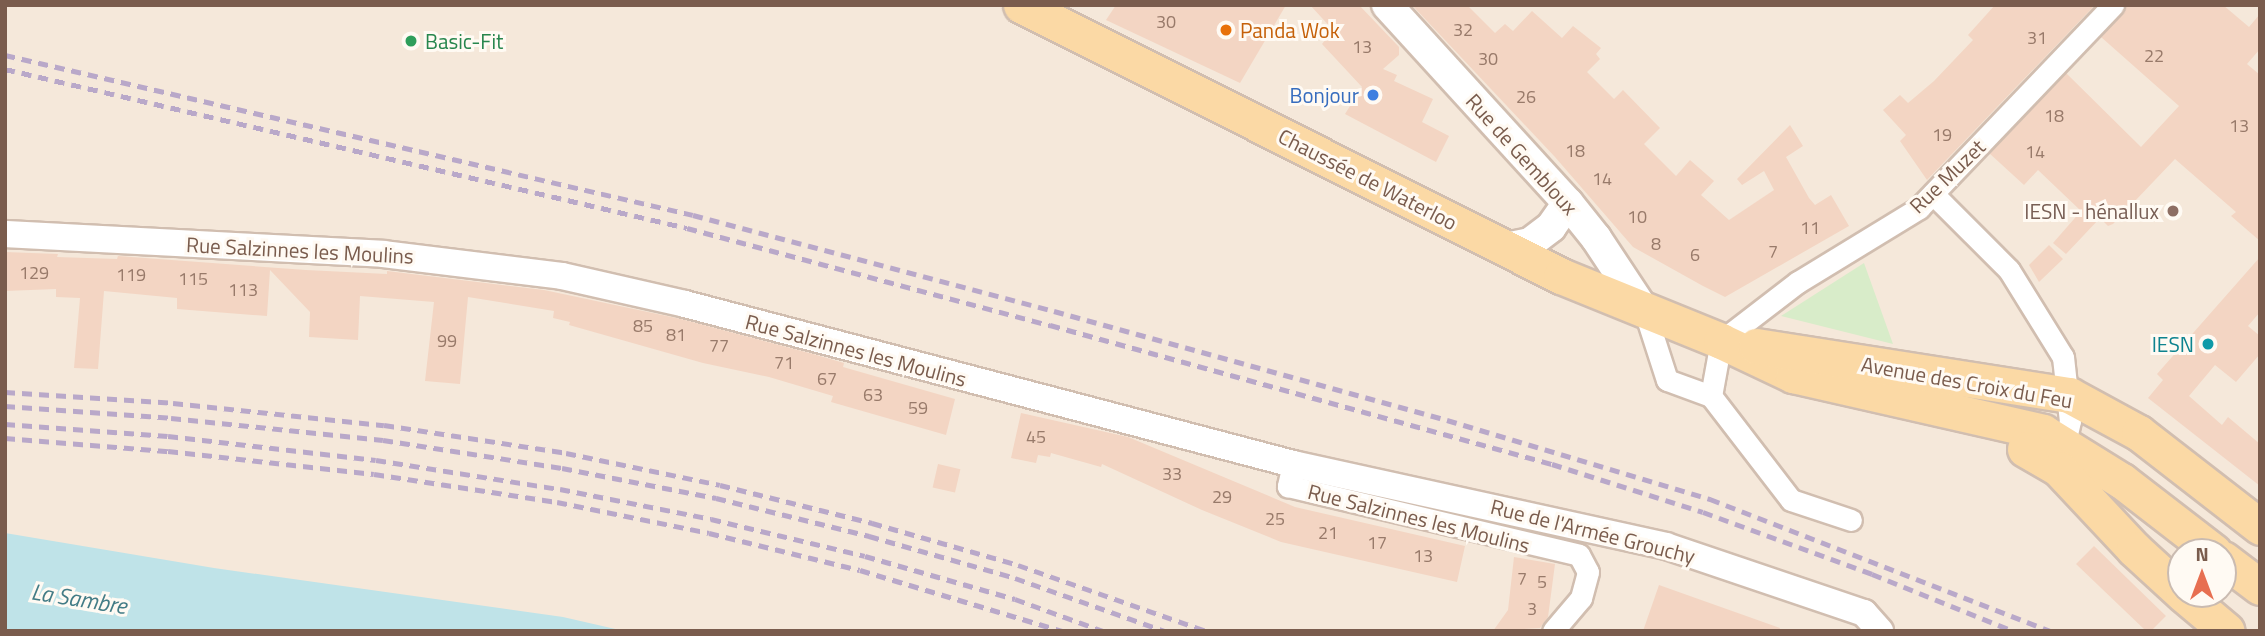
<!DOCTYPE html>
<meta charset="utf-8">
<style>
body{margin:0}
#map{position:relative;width:2265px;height:636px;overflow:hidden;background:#fdf6ec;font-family:"Titillium Web",sans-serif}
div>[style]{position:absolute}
.residential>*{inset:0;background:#f5e8da}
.green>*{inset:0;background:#d8ecc9}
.water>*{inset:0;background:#bfe3e8}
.building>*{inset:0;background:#f3d5c3;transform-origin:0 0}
.roads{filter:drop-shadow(2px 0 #d1beb0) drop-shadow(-2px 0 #d1beb0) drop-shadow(0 2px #d1beb0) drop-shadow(0 -2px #d1beb0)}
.minor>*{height:21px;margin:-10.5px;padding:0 10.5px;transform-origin:10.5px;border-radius:10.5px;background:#fff}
.tertiary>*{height:26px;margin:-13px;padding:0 13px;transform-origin:13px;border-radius:13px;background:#fff}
.secondary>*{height:30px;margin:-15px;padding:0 15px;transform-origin:15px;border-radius:15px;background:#fff}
.primary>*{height:35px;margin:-17.5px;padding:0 17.5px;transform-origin:17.5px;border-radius:17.5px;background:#fbd9a5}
.rail>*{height:5px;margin-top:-2.5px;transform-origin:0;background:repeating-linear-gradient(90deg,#b9a8c9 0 10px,transparent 0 17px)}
.dots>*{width:19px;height:19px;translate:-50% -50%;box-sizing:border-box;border:4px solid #fffaf3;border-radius:50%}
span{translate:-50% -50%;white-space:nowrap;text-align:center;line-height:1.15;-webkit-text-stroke:6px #fffaf3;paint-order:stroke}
.number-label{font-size:18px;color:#987a6a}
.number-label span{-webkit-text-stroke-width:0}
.food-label{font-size:21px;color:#c56008}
.left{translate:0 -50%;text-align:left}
.leisure-label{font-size:21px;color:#27864d}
.shop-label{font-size:21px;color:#366cbe}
.right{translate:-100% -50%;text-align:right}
.street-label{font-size:21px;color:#7a5c4d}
.education-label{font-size:21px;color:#785e54}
.culture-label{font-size:21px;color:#0d838f}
.water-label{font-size:23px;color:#437c86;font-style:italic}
.frame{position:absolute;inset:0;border:7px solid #7a5c4d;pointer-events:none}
.north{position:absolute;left:2167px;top:538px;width:70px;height:70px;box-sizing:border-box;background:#fffaf3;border:2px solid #cabbb1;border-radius:50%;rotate:0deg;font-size:19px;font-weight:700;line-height:28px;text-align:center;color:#7a5c4d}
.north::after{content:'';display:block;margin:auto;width:24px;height:32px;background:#e76f51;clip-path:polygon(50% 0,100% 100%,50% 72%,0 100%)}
</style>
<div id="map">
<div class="residential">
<div style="clip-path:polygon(evenodd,5px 5px,2260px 5px,2260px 631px,5px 631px,5px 5px,2181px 552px,2223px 552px,2223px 594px,2181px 594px,2181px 552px)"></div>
</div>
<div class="green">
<div style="clip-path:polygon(1864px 263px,1893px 344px,1781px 316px)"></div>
</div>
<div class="water">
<div style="clip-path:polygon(5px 533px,214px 568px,563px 617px,624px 631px,5px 631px)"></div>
</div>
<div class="building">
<div style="clip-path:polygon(1116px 5px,1286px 5px,1240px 83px,1106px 20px)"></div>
<div style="clip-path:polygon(1310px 5px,1359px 5px,1399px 47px,1399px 55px,1383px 69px,1397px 75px,1394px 81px,1433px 99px,1422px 122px,1449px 136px,1436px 162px,1345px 114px,1362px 87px,1322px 44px,1333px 30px)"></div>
<div style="clip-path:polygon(1412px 5px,1467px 5px,1495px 33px,1505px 24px,1513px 31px,1532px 11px,1562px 38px,1573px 26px,1601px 48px,1596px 54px,1600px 59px,1587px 72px,1614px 99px,1623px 90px,1660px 128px,1644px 144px,1676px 176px,1690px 160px,1714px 181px,1701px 195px,1729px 220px,1774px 190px,1764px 171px,1742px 185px,1737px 179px,1790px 125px,1803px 146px,1786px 157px,1809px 198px,1815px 205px,1831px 195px,1849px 226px,1725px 297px,1703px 286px,1633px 247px,1555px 157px)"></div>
<div style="clip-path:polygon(1995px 5px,2095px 5px,1927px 180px,1900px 141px,1906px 135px,1883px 110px,1900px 95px,1908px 103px,1934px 81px,1973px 40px,1968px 35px)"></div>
<div style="clip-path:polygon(2126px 5px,2223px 5px,2249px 27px,2260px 14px,2260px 49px,2247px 64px,2260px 75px,2260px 241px,2231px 216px,2236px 212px,2175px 159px,2113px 224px,2108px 226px,2100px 218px,2066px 254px,2053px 243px,2081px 211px,2038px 170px,2024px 185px,1989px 153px,2066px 73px,2141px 147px,2179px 106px,2101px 37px,2122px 14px)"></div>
<div style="clip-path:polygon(2049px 245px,2063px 259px,2039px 282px,2029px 265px)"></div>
<div style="clip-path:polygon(5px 252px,58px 254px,57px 257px,117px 259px,118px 256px,306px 270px,387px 274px,387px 271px,544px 290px,681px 319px,813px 354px,844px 363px,843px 367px,955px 399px,946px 435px,831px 402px,833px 396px,769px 377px,703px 363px,569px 325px,570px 322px,553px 318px,554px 311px,468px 297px,460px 384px,425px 381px,434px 302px,360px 296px,358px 340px,309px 337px,310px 312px,270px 270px,267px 316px,177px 309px,177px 298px,104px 291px,98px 369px,74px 368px,80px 298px,56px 297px,56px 289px,5px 291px)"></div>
<div style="clip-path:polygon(2260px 257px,2260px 312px,2248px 326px,2260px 336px,2260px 354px,2236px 382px,2215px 365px,2189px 396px,2222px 425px,2228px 417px,2260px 444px,2260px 486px,2148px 398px,2163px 380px,2157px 374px)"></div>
<div style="clip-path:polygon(1021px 413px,1128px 437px,1295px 507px,1465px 546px,1457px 582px,1281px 542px,1202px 510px,1102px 464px,1101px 467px,1051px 453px,1050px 457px,1038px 455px,1036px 463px,1011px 458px)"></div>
<div style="left:938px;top:464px;width:23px;height:24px;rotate:13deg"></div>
<div style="clip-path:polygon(2094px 546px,2166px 616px,2151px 631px,2146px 631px,2076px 564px)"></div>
<div style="clip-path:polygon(1514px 557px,1555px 564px,1548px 617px,1540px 628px,1493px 631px,1508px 610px)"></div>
<div style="clip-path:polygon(1659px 585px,1780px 628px,1779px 631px,1643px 631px)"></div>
</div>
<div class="roads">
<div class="minor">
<div style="left:1933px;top:194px;width:107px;rotate:45deg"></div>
<div style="left:2009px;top:270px;width:102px;rotate:58.2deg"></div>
<div style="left:2063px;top:357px;width:64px;rotate:83.8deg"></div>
<div style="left:2070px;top:421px;width:35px;rotate:103deg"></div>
<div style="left:1645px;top:312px;width:71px;rotate:72.1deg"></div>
<div style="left:1667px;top:380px;width:47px;rotate:20deg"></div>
<div style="left:1711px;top:396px;width:131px;rotate:52.4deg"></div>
<div style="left:1791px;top:500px;width:63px;rotate:18.4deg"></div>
<div style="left:1711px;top:396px;width:56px;rotate:-79.7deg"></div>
<div style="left:1721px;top:341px;width:97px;rotate:-37.5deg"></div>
<div style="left:1798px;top:282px;width:142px;rotate:-31.4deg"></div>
<div style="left:1919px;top:208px;width:281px;rotate:-46.3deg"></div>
<div style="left:1293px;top:464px;width:23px;rotate:103deg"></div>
<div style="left:1288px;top:486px;width:299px;rotate:13.3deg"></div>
<div style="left:1579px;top:555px;width:19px;rotate:62deg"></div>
<div style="left:1588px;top:572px;width:27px;rotate:105deg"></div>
<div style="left:1581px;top:598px;width:43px;rotate:130.3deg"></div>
</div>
<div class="tertiary">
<div style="left:5px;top:234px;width:379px;rotate:3deg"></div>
<div style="left:383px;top:254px;width:180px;rotate:7deg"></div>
<div style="left:562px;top:276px;width:126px;rotate:12.8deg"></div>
<div style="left:685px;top:304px;width:629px;rotate:14.74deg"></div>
<div style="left:1293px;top:464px;width:382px;rotate:12.4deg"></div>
<div style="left:1666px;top:546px;width:209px;rotate:18.7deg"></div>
<div style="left:1864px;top:613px;width:24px;rotate:48deg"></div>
</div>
<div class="secondary">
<div style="left:1387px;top:5px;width:268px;rotate:47.6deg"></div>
<div style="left:1568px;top:203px;width:45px;rotate:51.3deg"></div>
<div style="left:1596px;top:238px;width:89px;rotate:56.5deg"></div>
<div style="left:1506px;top:248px;width:25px;rotate:-12deg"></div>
<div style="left:1530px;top:243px;width:26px;rotate:-37deg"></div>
<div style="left:1551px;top:227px;width:29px;rotate:-55deg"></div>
</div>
<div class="primary">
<div style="left:1021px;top:5px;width:604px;rotate:26.65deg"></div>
<div style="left:1561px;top:276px;width:173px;rotate:22.1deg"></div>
<div style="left:1721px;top:341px;width:80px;rotate:25.3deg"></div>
<div style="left:1793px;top:375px;width:256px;rotate:12.8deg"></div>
<div style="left:2043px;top:432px;width:93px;rotate:31.8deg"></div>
<div style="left:2122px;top:481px;width:116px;rotate:37.7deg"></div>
<div style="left:1756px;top:346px;width:317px;rotate:8.9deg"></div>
<div style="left:2069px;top:395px;width:80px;rotate:28.5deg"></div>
<div style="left:2139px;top:433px;width:153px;rotate:37.8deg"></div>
<div style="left:2025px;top:449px;width:39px;rotate:30deg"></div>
<div style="left:2059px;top:469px;width:110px;rotate:46.8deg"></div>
<div style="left:2134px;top:549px;width:64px;rotate:42.5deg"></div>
<div style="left:2223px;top:559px;width:46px;rotate:37.1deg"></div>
<div style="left:2183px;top:594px;width:57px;rotate:40.1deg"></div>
</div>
</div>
<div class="rail">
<div style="left:5px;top:55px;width:706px;rotate:13.09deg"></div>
<div style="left:693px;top:215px;width:374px;rotate:14.9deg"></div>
<div style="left:1054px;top:311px;width:408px;rotate:15.5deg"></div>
<div style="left:1447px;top:420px;width:275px;rotate:16.7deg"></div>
<div style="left:1710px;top:499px;width:366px;rotate:21.2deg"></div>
<div style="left:5px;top:69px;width:700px;rotate:13.12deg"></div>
<div style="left:687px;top:228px;width:376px;rotate:15deg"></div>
<div style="left:1050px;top:325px;width:521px;rotate:15.48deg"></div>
<div style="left:1552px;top:464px;width:158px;rotate:17.6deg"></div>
<div style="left:1703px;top:512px;width:180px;rotate:20.1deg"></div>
<div style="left:1872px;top:574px;width:152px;rotate:22deg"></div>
<div style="left:5px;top:392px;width:168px;rotate:3.7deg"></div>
<div style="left:173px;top:403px;width:212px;rotate:6deg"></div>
<div style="left:384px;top:425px;width:184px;rotate:8.7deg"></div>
<div style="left:566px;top:453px;width:157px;rotate:11.7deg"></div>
<div style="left:720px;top:485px;width:157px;rotate:14deg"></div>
<div style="left:872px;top:523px;width:152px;rotate:16deg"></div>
<div style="left:1018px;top:565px;width:199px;rotate:19.3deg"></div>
<div style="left:5px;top:406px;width:166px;rotate:4.1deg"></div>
<div style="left:171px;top:418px;width:213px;rotate:5.9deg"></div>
<div style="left:383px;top:440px;width:181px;rotate:8.9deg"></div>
<div style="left:562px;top:468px;width:157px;rotate:11deg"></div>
<div style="left:716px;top:498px;width:158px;rotate:13.9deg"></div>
<div style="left:869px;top:536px;width:152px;rotate:16deg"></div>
<div style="left:1015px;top:578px;width:159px;rotate:19.5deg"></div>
<div style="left:5px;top:424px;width:163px;rotate:4.2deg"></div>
<div style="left:168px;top:436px;width:209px;rotate:6.6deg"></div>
<div style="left:376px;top:460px;width:186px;rotate:9deg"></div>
<div style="left:560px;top:489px;width:154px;rotate:11.2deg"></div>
<div style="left:711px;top:519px;width:158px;rotate:13.5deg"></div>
<div style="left:865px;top:556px;width:156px;rotate:16deg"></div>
<div style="left:1015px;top:599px;width:94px;rotate:20deg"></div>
<div style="left:5px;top:438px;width:164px;rotate:4.6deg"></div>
<div style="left:168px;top:451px;width:207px;rotate:6.4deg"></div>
<div style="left:374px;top:474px;width:185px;rotate:8.7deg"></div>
<div style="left:557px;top:502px;width:155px;rotate:11.5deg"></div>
<div style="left:709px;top:533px;width:155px;rotate:13.8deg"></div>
<div style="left:860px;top:570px;width:211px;rotate:16.8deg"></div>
</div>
<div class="dots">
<div style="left:1226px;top:30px;background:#e8710a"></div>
<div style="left:411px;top:41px;background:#2e9e5b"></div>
<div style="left:1373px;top:95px;background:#3f7fe0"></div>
<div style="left:2173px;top:211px;background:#8d6e63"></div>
<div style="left:2208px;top:344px;background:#0f9aa8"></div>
</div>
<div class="number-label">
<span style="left:1166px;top:22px">30</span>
<span style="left:1463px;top:30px">32</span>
<span style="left:2037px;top:38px">31</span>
<span style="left:1362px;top:47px">13</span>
<span style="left:2154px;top:56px">22</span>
<span style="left:1488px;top:59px">30</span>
<span style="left:1526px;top:97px">26</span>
<span style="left:2054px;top:116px">18</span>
<span style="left:2239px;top:126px">13</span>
<span style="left:1942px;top:135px">19</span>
<span style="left:1575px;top:151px">18</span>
<span style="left:2035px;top:152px">14</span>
<span style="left:1602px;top:179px">14</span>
<span style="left:1637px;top:217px">10</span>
<span style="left:1810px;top:228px">11</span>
<span style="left:1656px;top:244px">8</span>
<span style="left:1773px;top:252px">7</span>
<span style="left:1695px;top:255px">6</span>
<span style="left:34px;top:273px">129</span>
<span style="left:131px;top:275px">119</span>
<span style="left:193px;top:279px">115</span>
<span style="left:243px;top:290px">113</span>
<span style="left:643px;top:326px">85</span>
<span style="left:676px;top:335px">81</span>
<span style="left:447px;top:341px">99</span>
<span style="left:719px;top:346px">77</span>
<span style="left:784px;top:363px">71</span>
<span style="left:827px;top:379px">67</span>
<span style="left:873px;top:395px">63</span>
<span style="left:918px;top:408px">59</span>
<span style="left:1036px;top:437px">45</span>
<span style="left:1172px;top:474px">33</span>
<span style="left:1222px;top:497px">29</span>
<span style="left:1275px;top:519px">25</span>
<span style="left:1328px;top:533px">21</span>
<span style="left:1377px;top:543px">17</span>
<span style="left:1423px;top:556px">13</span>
<span style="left:1522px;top:579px">7</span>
<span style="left:1542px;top:582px">5</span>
<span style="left:1532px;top:609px">3</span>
</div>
<div class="food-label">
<span class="left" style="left:1240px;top:30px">Panda Wok</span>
</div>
<div class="leisure-label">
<span class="left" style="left:425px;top:41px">Basic-Fit</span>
</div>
<div class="shop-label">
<span class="right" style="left:1359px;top:95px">Bonjour</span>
</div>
<div class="street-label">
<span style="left:1522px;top:154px;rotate:48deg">Rue de Gembloux</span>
<span style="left:1947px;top:176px;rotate:-44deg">Rue Muzet</span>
<span style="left:1368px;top:179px;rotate:27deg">Chaussée de Waterloo</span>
<span style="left:300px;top:250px;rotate:3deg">Rue Salzinnes les Moulins</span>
<span style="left:856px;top:350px;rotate:15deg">Rue Salzinnes les Moulins</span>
<span style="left:1967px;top:382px;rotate:10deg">Avenue des Croix du Feu</span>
<span style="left:1419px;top:518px;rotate:14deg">Rue Salzinnes les Moulins</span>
<span style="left:1593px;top:531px;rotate:14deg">Rue de l'Armée Grouchy</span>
</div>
<div class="education-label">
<span class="right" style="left:2159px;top:211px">IESN - hénallux</span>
</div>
<div class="culture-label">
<span class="right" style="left:2194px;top:344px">IESN</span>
</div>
<div class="water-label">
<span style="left:79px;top:599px;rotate:9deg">La Sambre</span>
</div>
<div class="frame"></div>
<div class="north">N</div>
</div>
